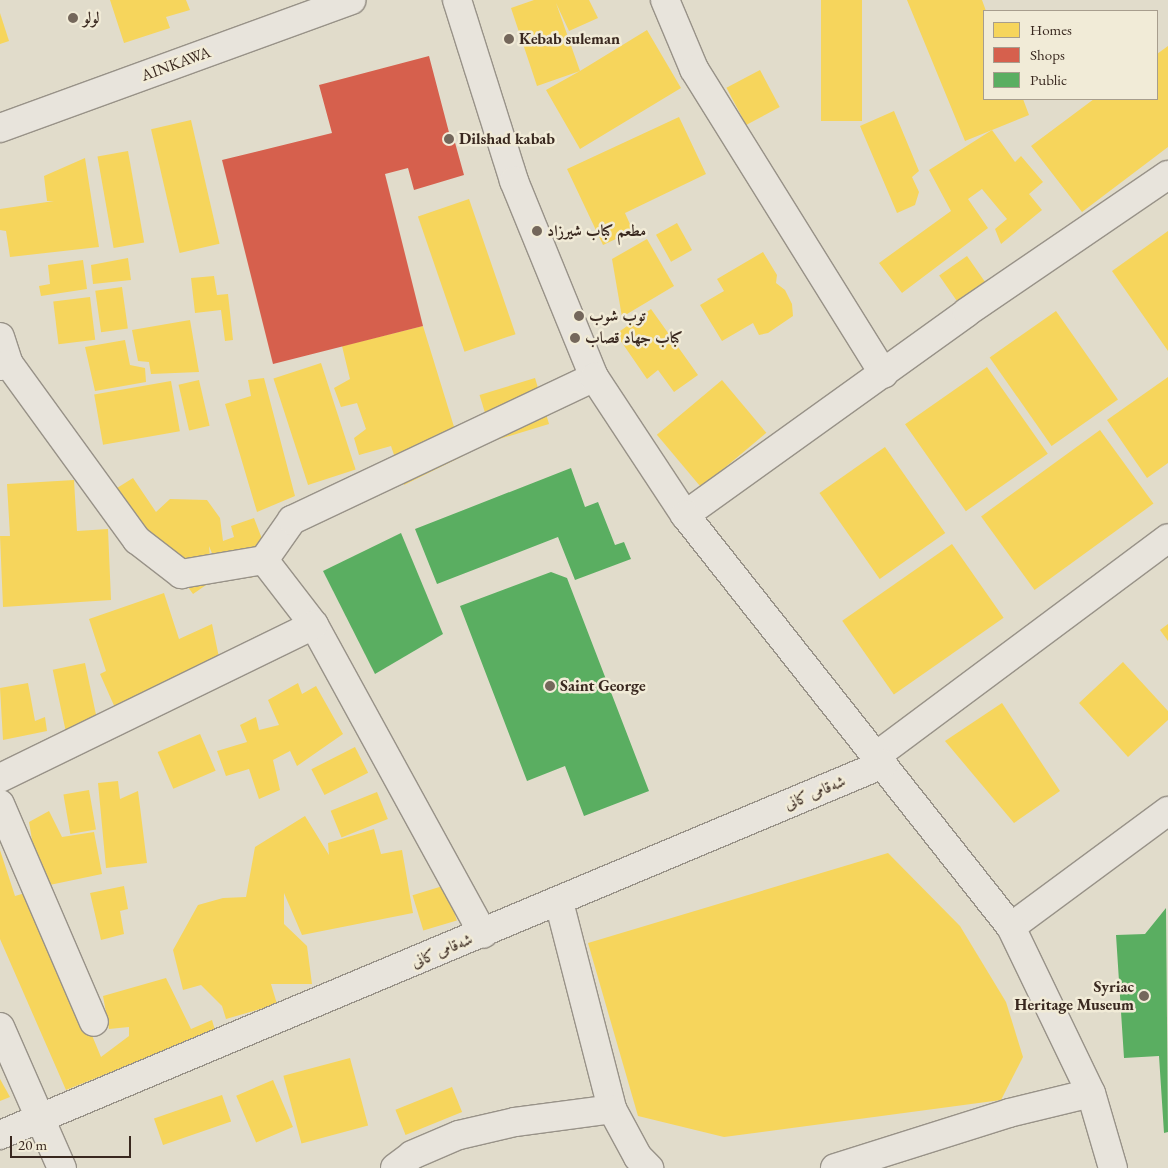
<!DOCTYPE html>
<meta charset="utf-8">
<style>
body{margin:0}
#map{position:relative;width:1168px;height:1168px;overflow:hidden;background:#e1dccb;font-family:"EB Garamond",Amiri,serif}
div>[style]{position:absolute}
.homes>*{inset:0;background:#f6d55c;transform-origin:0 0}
.shops>*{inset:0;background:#d6604d}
.public>*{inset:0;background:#5aae61}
.roads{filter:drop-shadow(1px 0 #989288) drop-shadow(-1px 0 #989288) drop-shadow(0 1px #989288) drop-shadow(0 -1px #989288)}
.minor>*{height:28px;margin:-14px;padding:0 14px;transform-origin:14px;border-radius:14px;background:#e8e4dc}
.tertiary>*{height:28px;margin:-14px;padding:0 14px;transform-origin:14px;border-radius:14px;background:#e8e4dc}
.dots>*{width:14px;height:14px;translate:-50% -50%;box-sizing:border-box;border:2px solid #f1ebd7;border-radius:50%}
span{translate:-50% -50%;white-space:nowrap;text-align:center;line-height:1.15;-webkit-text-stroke:5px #f1ebd7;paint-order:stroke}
.poi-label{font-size:16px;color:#39281f;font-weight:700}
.left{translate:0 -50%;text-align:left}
.right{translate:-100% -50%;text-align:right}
.street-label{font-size:16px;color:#39281f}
.legend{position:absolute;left:983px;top:10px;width:175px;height:90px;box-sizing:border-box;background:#f1ebd7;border:1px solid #a79d8d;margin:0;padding:6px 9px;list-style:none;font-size:15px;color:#39281f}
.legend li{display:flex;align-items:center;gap:10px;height:25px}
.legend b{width:25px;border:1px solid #a79d8d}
.scale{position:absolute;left:10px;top:1136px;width:121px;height:22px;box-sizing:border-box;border:2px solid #39281f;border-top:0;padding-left:6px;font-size:15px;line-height:18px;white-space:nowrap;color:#39281f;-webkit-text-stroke:4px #f1ebd7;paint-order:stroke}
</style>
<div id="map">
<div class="homes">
<div style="clip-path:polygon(110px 0,186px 0,190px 10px,166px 17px,170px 28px,124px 43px)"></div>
<div style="clip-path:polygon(534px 0,589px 0,598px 18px,569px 31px,556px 3px,580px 71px,647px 30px,681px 88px,580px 149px,546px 90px,580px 71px,537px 86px,511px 8px)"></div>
<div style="left:821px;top:0;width:41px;height:121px"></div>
<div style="clip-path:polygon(907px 0,982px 0,986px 11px,984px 99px,1023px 99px,1029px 115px,965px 141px)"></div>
<div style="clip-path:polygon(0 13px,9px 41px,0 44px)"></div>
<div style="clip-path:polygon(1168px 46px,1168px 147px,1082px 212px,1031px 146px,1094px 99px,1157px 99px,1157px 54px)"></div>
<div style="left:760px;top:70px;width:42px;height:38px;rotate:62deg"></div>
<div style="clip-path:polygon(894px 111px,919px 171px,912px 177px,919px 192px,915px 205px,897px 213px,860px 126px)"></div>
<div style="clip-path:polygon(679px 117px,706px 174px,625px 213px,633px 231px,603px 245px,567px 169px)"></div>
<div style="left:191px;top:120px;width:127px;height:41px;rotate:77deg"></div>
<div style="clip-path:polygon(992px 130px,1015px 162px,1021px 156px,1043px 182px,1029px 194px,1042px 210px,1001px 244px,995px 229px,1007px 219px,982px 189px,968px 199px,988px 228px,902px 293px,879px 263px,951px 211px,929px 170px)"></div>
<div style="left:128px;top:151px;width:93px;height:31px;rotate:80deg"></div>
<div style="clip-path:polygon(85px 158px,99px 247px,10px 257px,6px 231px,0 230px,0 209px,54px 201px,47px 201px,44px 176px)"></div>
<div style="left:469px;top:199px;width:143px;height:54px;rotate:71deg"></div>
<div style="left:677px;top:223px;width:31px;height:24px;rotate:61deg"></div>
<div style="clip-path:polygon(1168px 231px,1168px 351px,1112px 271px)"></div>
<div style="clip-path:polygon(647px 239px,674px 286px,622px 317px,612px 259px)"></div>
<div style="clip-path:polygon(763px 252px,777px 275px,776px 283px,785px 290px,792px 304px,793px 316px,768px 333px,759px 335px,753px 323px,722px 341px,700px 305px,724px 291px,717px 279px)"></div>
<div style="left:967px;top:256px;width:38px;height:34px;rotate:55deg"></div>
<div style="clip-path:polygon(128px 258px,131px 280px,93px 284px,91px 265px)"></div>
<div style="clip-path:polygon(83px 260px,87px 289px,41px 296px,39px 286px,50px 284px,48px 265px)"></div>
<div style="clip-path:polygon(214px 276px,217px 295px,228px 294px,233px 340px,225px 341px,221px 310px,195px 313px,191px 278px)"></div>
<div style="left:122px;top:287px;width:42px;height:27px;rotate:82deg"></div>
<div style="left:90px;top:297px;width:43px;height:37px;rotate:83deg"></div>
<div style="clip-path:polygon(651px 309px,698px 375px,674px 392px,658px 370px,647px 379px,616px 334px)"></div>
<div style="left:1056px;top:311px;width:108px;height:81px;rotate:55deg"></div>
<div style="clip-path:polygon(190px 320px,199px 372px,151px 374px,149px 362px,138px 361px,132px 330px)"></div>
<div style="clip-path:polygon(423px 326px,463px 456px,404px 485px,391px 446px,359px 455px,354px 438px,366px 429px,357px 403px,341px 407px,334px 388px,350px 379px,342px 346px)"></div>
<div style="clip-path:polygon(125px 340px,130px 365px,145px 368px,146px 382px,95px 391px,85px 347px)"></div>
<div style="left:321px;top:363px;width:112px;height:50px;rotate:72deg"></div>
<div style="left:987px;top:367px;width:106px;height:100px;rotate:55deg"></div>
<div style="clip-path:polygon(1168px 377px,1168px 463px,1147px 478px,1107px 420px)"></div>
<div style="clip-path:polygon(264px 378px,295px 496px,257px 512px,225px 404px,251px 396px,248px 380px)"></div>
<div style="left:535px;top:378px;width:48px;height:58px;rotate:73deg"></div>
<div style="left:199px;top:380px;width:47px;height:21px;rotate:77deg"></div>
<div style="left:722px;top:380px;width:69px;height:85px;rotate:50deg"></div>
<div style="left:171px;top:381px;width:51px;height:78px;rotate:80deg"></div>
<div style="left:1100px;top:430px;width:91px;height:147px;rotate:54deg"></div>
<div style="left:885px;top:447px;width:105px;height:80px;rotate:55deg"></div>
<div style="clip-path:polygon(133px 478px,156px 512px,170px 499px,207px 500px,220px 518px,223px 541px,234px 537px,231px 526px,254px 518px,274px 570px,250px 578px,247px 568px,222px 578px,209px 546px,212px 581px,193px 594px,117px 488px)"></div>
<div style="clip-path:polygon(74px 480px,77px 531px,108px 529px,111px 600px,3px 607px,0 536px,10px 536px,7px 484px)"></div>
<div style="left:952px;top:544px;width:90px;height:134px;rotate:55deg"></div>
<div style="clip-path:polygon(164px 593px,179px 639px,212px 624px,220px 662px,116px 710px,100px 674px,106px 671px,89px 619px)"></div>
<div style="clip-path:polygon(1168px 624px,1168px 641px,1160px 630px)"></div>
<div style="clip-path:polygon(1123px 662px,1168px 711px,1168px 720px,1128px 757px,1079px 703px)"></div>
<div style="left:85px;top:663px;width:66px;height:33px;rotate:78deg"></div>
<div style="clip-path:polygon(28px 683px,35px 721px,45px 717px,47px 731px,3px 740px,0 688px)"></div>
<div style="clip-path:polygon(298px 683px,302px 694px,316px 686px,343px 734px,297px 766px,290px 751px,273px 760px,280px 790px,259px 799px,249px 769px,226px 776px,217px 751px,247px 742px,240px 725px,256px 717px,259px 730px,279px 725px,268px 700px)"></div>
<div style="clip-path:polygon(1002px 703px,1060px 791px,1014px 823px,945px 741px)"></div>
<div style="left:200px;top:734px;width:40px;height:46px;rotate:67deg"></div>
<div style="left:355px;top:747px;width:29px;height:49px;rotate:63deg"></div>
<div style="clip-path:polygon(118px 781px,120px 799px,138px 791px,147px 863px,106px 868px,98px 783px)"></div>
<div style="left:89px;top:790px;width:40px;height:26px;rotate:80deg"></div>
<div style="left:377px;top:792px;width:29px;height:50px;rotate:68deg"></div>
<div style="clip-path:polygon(49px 811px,62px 837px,94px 832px,102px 874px,40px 887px,29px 822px)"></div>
<div style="clip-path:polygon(305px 816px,329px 855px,328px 843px,374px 829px,381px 854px,402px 850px,413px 913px,302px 935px,284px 893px,284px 924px,307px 946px,312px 984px,271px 984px,277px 1004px,226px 1019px,222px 1006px,201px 985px,183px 990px,173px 950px,198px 905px,223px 898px,246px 897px,255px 847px)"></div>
<div style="clip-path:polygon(0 850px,15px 896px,32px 891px,101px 1057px,129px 1036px,129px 1027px,109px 1029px,103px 996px,166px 978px,191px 1029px,212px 1020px,215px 1030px,66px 1090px,0 939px)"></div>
<div style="clip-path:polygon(888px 853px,960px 926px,1006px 1002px,1023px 1057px,1001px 1100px,724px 1137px,638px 1116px,588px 943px)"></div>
<div style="left:446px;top:885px;width:37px;height:35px;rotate:73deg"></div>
<div style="clip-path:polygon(124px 886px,128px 909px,120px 911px,124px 934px,101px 940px,90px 893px)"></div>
<div style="left:350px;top:1058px;width:70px;height:69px;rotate:75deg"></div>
<div style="clip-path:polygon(0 1079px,10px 1097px,0 1101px)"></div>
<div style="left:273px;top:1080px;width:51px;height:40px;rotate:67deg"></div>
<div style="left:452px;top:1087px;width:27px;height:61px;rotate:68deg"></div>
<div style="left:222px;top:1095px;width:28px;height:72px;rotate:71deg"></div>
</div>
<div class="shops">
<div style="clip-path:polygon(429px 56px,451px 140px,454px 139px,464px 175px,414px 190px,408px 168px,385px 174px,423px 326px,273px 364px,222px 160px,332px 133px,319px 85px)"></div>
</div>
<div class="public">
<div style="clip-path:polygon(571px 468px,585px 507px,598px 502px,615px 545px,624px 542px,631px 559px,575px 580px,558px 537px,437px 584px,415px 529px)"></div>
<div style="clip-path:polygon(401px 533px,443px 634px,375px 674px,323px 571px)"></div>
<div style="clip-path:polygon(551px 572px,567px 578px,649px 791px,584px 816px,565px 766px,527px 781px,460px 606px)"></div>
<div style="clip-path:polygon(1166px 908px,1168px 1132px,1164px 1133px,1159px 1056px,1124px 1058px,1116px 935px,1145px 934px)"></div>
</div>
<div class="roads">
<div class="minor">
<div style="left:665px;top:0;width:75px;rotate:67.2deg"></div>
<div style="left:694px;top:69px;width:359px;rotate:58.1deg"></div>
<div style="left:0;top:337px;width:28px;rotate:72deg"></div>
<div style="left:0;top:366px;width:9px;rotate:-13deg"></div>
<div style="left:9px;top:364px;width:218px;rotate:54deg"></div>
<div style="left:137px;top:540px;width:56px;rotate:37.7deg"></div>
<div style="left:181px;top:574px;width:84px;rotate:-9.6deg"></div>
<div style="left:264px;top:560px;width:49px;rotate:-55deg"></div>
<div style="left:292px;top:520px;width:334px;rotate:-25.3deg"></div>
<div style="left:685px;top:515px;width:347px;rotate:-35.7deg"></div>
<div style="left:967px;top:312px;width:243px;rotate:-34.3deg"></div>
<div style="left:264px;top:560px;width:82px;rotate:52.4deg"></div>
<div style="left:314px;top:625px;width:352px;rotate:61.3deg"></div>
<div style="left:876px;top:756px;width:364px;rotate:-36.7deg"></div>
<div style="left:0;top:778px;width:349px;rotate:-26deg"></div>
<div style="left:0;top:804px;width:237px;rotate:66.7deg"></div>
<div style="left:559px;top:902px;width:214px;rotate:75.6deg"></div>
<div style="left:612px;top:1109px;width:55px;rotate:61.6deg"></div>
<div style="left:638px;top:1157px;width:16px;rotate:45deg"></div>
<div style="left:1011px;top:927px;width:195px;rotate:-36.5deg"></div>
<div style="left:0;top:1027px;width:154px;rotate:66.3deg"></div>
<div style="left:395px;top:1168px;width:21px;rotate:-37deg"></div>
<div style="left:412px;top:1155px;width:51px;rotate:-23.1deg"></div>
<div style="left:459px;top:1135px;width:57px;rotate:-13.1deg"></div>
<div style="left:515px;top:1122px;width:98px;rotate:-7.6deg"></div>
<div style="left:835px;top:1168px;width:182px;rotate:-17.5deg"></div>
<div style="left:1009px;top:1113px;width:84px;rotate:-13.7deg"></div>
</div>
<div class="tertiary">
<div style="left:457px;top:0;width:190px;rotate:72.5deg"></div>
<div style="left:514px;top:181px;width:212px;rotate:67.8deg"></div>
<div style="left:594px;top:377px;width:165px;rotate:56.6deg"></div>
<div style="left:685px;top:515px;width:525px;rotate:51.65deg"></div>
<div style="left:1011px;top:927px;width:184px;rotate:64.3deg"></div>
<div style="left:1091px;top:1093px;width:78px;rotate:73.7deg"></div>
<div style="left:0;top:128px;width:374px;rotate:-20deg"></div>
<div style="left:0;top:1135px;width:958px;rotate:-22.79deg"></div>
</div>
</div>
<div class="dots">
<div style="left:73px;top:18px;background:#74675b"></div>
<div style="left:509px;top:39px;background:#74675b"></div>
<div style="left:449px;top:139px;background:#74675b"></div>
<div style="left:537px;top:231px;background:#74675b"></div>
<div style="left:579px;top:316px;background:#74675b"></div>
<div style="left:575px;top:338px;background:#74675b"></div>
<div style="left:550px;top:686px;background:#74675b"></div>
<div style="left:1144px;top:996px;background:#74675b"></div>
</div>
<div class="poi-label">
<span class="left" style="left:83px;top:18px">لولو</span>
<span class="left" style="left:519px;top:39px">Kebab suleman</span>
<span class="left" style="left:459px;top:139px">Dilshad kabab</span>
<span class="left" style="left:547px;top:231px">مطعم كباب شيرزاد</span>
<span class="left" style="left:589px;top:316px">توب شوب</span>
<span class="left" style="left:585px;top:338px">كباب جهاد قصاب</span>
<span class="left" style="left:560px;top:686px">Saint George</span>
<span class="right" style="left:1134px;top:996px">Syriac<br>Heritage Museum</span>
</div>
<div class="street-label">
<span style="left:176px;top:64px;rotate:-20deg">AINKAWA</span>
<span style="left:815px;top:793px;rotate:-23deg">شەقامی کانی</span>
<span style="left:442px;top:951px;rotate:-23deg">شەقامی کانی</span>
</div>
<ul class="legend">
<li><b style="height:14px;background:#f6d55c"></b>Homes</li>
<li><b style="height:14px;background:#d6604d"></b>Shops</li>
<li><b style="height:14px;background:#5aae61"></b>Public</li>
</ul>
<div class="scale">20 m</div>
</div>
